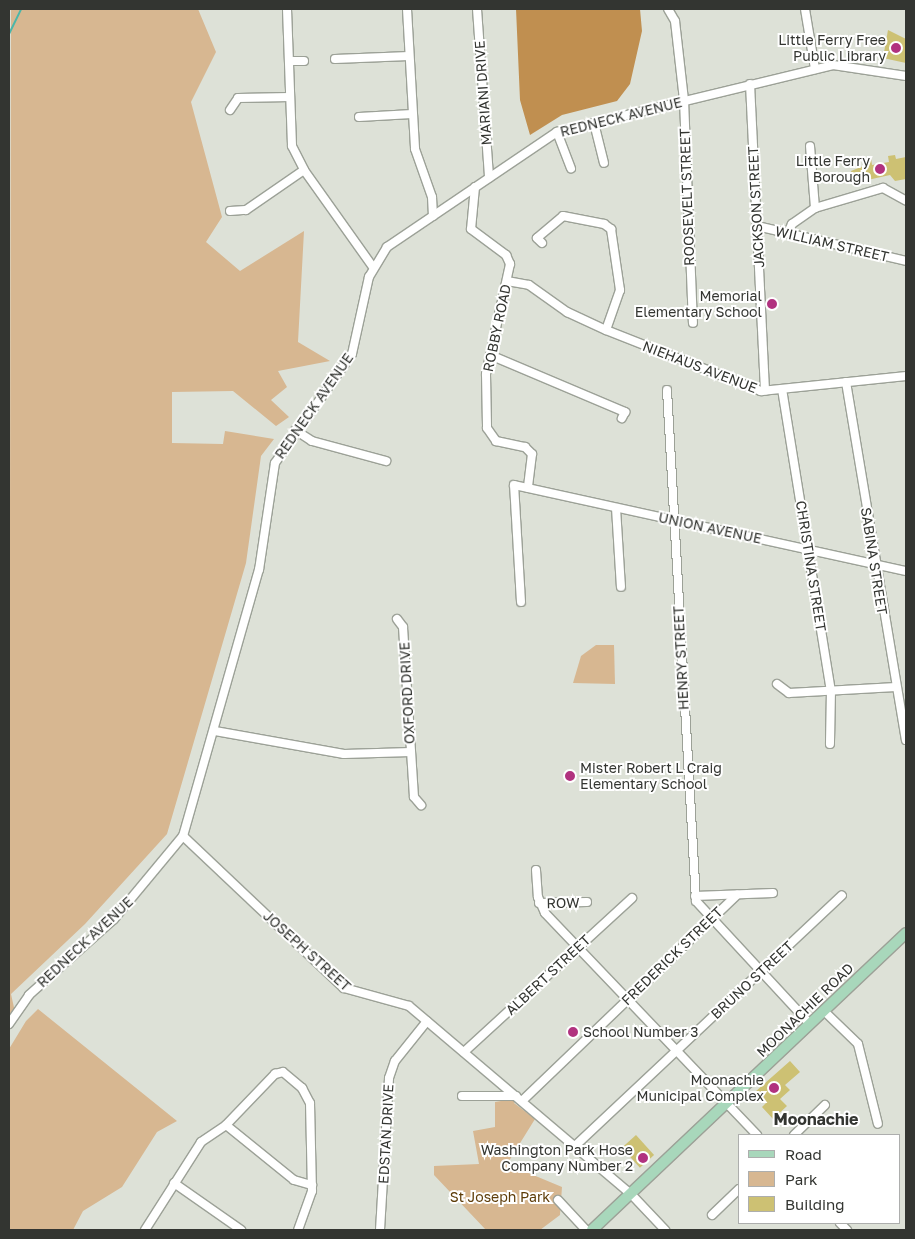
<!DOCTYPE html>
<style>
body{margin:0}
#map{position:relative;width:915px;height:1239px;overflow:hidden;background:#dde1d7;font-family:"Golos Text",sans-serif}
div>[style]{position:absolute}
.green>*{inset:0;background:#d7b791}
.forest>*{inset:0;background:#c08f50}
.stream>*{height:2px;margin:-1px;padding:0 1px;transform-origin:1px;border-radius:1px;background:#4bb6a9}
.building>*{inset:0;background:#cdc173;transform-origin:0 0}
.roads{filter:drop-shadow(1px 0 #9ca197) drop-shadow(-1px 0 #9ca197) drop-shadow(0 1px #9ca197) drop-shadow(0 -1px #9ca197)}
.minor>*{height:8px;margin:-4px;padding:0 4px;transform-origin:4px;border-radius:4px;background:#fff}
.major>*{height:10px;margin:-5px;padding:0 5px;transform-origin:5px;border-radius:5px;background:#a8d7bb}
.dots>*{width:14px;height:14px;translate:-50% -50%;box-sizing:border-box;border:2px solid #fff;border-radius:50%}
span{translate:-50% -50%;white-space:nowrap;text-align:center;line-height:1.15;-webkit-text-stroke:4px #fff;paint-order:stroke}
.poi-label{font-size:14px;color:#333531}
.right{translate:-100% -50%;text-align:right}
.left{translate:0 -50%;text-align:left}
.street-label{font-size:14px;color:#333531}
.park-label{font-size:14px;color:#5e3d09}
.quarter-label{font-size:16px;color:#333531;font-weight:700}
.frame{position:absolute;inset:0;border:10px solid #333531;pointer-events:none}
.legend{position:absolute;left:738px;top:1134px;width:162px;height:90px;box-sizing:border-box;background:#fff;border:1px solid #adaead;margin:0;padding:6px 9px;list-style:none;font-size:15px;color:#333531}
.legend li{display:flex;align-items:center;gap:10px;height:25px}
.legend b{width:25px;border:1px solid #adaead}
</style>
<div id="map">
<div class="green">
<div style="clip-path:polygon(11px 9px,198px 9px,216px 52px,191px 102px,222px 217px,206px 242px,240px 271px,304px 231px,298px 342px,330px 361px,278px 371px,287px 387px,271px 400px,289px 417px,276px 426px,233px 391px,172px 392px,172px 443px,223px 444px,225px 431px,274px 439px,261px 456px,246px 563px,167px 834px,85px 924px,11px 994px,15px 1012px,9px 1023px)"></div>
<div style="clip-path:polygon(596px 645px,614px 645px,615px 684px,573px 683px,581px 656px)"></div>
<div style="clip-path:polygon(38px 1009px,177px 1121px,157px 1132px,122px 1187px,83px 1211px,73px 1230px,9px 1230px,9px 1049px,26px 1021px)"></div>
<div style="clip-path:polygon(518px 1098px,514px 1103px,535px 1119px,507px 1164px,562px 1187px,560px 1215px,540px 1230px,486px 1230px,434px 1175px,434px 1166px,479px 1164px,473px 1131px,495px 1127px,495px 1102px)"></div>
</div>
<div class="forest">
<div style="clip-path:polygon(516px 9px,640px 9px,642px 31px,630px 84px,617px 101px,562px 115px,530px 135px,520px 100px)"></div>
</div>
<div class="stream">
<div style="left:9px;top:34px;width:28px;rotate:-64deg"></div>
</div>
<div class="building">
<div style="clip-path:polygon(888px 30px,906px 39px,906px 63px,883px 58px)"></div>
<div style="clip-path:polygon(895px 155px,896px 159px,906px 157px,906px 179px,895px 181px,890px 175px,854px 183px,851px 171px,866px 165px,865px 160px,871px 158px,872px 165px,889px 162px,888px 156px)"></div>
<div style="clip-path:polygon(790px 1061px,800px 1072px,785px 1085px,790px 1090px,780px 1099px,787px 1106px,773px 1119px,762px 1107px,766px 1103px,755px 1092px)"></div>
<div style="left:636px;top:1135px;width:27px;height:19px;rotate:48deg"></div>
</div>
<div class="roads">
<div class="minor">
<div style="left:287px;top:9px;width:137px;rotate:87.9deg"></div>
<div style="left:292px;top:146px;width:27px;rotate:63deg"></div>
<div style="left:304px;top:170px;width:119px;rotate:54.6deg"></div>
<div style="left:407px;top:9px;width:140px;rotate:86.7deg"></div>
<div style="left:415px;top:149px;width:51px;rotate:70.5deg"></div>
<div style="left:432px;top:197px;width:19px;rotate:87deg"></div>
<div style="left:477px;top:9px;width:169px;rotate:85.9deg"></div>
<div style="left:668px;top:9px;width:14px;rotate:60deg"></div>
<div style="left:675px;top:21px;width:80px;rotate:83.5deg"></div>
<div style="left:684px;top:100px;width:223px;rotate:87.7deg"></div>
<div style="left:805px;top:9px;width:61px;rotate:80.5deg"></div>
<div style="left:335px;top:59px;width:74px;rotate:-2.3deg"></div>
<div style="left:289px;top:61px;width:15px"></div>
<div style="left:750px;top:84px;width:307px;rotate:87.2deg"></div>
<div style="left:230px;top:110px;width:14px;rotate:-56deg"></div>
<div style="left:238px;top:98px;width:52px;rotate:-1.1deg"></div>
<div style="left:359px;top:117px;width:53px;rotate:-3.2deg"></div>
<div style="left:594px;top:123px;width:41px;rotate:76deg"></div>
<div style="left:557px;top:132px;width:39px;rotate:69deg"></div>
<div style="left:475px;top:187px;width:42px;rotate:95.4deg"></div>
<div style="left:471px;top:229px;width:44px;rotate:36.6deg"></div>
<div style="left:506px;top:255px;width:10px;rotate:66deg"></div>
<div style="left:510px;top:264px;width:113px;rotate:102.3deg"></div>
<div style="left:486px;top:374px;width:54px;rotate:88.9deg"></div>
<div style="left:487px;top:428px;width:16px;rotate:55deg"></div>
<div style="left:496px;top:441px;width:30px;rotate:12deg"></div>
<div style="left:525px;top:447px;width:10px;rotate:45deg"></div>
<div style="left:532px;top:454px;width:34px;rotate:97deg"></div>
<div style="left:815px;top:208px;width:71px;rotate:-16.4deg"></div>
<div style="left:883px;top:188px;width:26px;rotate:29deg"></div>
<div style="left:230px;top:211px;width:16px;rotate:-4deg"></div>
<div style="left:246px;top:210px;width:70px;rotate:-34.6deg"></div>
<div style="left:757px;top:226px;width:153px;rotate:13.2deg"></div>
<div style="left:788px;top:233px;width:10px;rotate:-66deg"></div>
<div style="left:792px;top:224px;width:28px;rotate:-35deg"></div>
<div style="left:815px;top:208px;width:62px;rotate:-94.6deg"></div>
<div style="left:542px;top:243px;width:7px;rotate:-135deg"></div>
<div style="left:537px;top:238px;width:34px;rotate:-40deg"></div>
<div style="left:563px;top:216px;width:42px;rotate:11deg"></div>
<div style="left:604px;top:224px;width:9px;rotate:36deg"></div>
<div style="left:611px;top:229px;width:62px;rotate:81.6deg"></div>
<div style="left:620px;top:290px;width:42px;rotate:109.3deg"></div>
<div style="left:507px;top:281px;width:22px;rotate:10deg"></div>
<div style="left:529px;top:285px;width:47px;rotate:35.4deg"></div>
<div style="left:567px;top:312px;width:43px;rotate:24.8deg"></div>
<div style="left:606px;top:330px;width:167px;rotate:21.5deg"></div>
<div style="left:761px;top:391px;width:146px;rotate:-5.9deg"></div>
<div style="left:490px;top:355px;width:147px;rotate:22.9deg"></div>
<div style="left:625px;top:412px;width:7px;rotate:117deg"></div>
<div style="left:846px;top:382px;width:363px;rotate:80.5deg"></div>
<div style="left:782px;top:389px;width:305px;rotate:80.8deg"></div>
<div style="left:831px;top:690px;width:54px;rotate:91.1deg"></div>
<div style="left:667px;top:390px;width:512px;rotate:86.75deg"></div>
<div style="left:696px;top:901px;width:168px;rotate:47.2deg"></div>
<div style="left:295px;top:430px;width:20px;rotate:33deg"></div>
<div style="left:312px;top:441px;width:77px;rotate:15.1deg"></div>
<div style="left:616px;top:508px;width:79px;rotate:86.4deg"></div>
<div style="left:521px;top:602px;width:117px;rotate:-93.4deg"></div>
<div style="left:514px;top:485px;width:401px;rotate:12.4deg"></div>
<div style="left:397px;top:619px;width:10px;rotate:53deg"></div>
<div style="left:403px;top:627px;width:170px;rotate:86.3deg"></div>
<div style="left:414px;top:797px;width:11px;rotate:49deg"></div>
<div style="left:777px;top:684px;width:15px;rotate:37deg"></div>
<div style="left:789px;top:693px;width:107px;rotate:-3.2deg"></div>
<div style="left:215px;top:731px;width:131px;rotate:10.1deg"></div>
<div style="left:344px;top:754px;width:67px;rotate:-1.7deg"></div>
<div style="left:183px;top:836px;width:221px;rotate:43.4deg"></div>
<div style="left:344px;top:988px;width:67px;rotate:15.5deg"></div>
<div style="left:409px;top:1006px;width:291px;rotate:40.3deg"></div>
<div style="left:631px;top:1194px;width:50px;rotate:46.6deg"></div>
<div style="left:536px;top:870px;width:27px;rotate:86deg"></div>
<div style="left:538px;top:897px;width:17px;rotate:66deg"></div>
<div style="left:545px;top:913px;width:307px;rotate:46.3deg"></div>
<div style="left:695px;top:896px;width:78px;rotate:-2.2deg"></div>
<div style="left:539px;top:903px;width:48px;rotate:-1.2deg"></div>
<div style="left:824px;top:1011px;width:47px;rotate:44.1deg"></div>
<div style="left:858px;top:1044px;width:82px;rotate:76deg"></div>
<div style="left:9px;top:1024px;width:35px;rotate:-55deg"></div>
<div style="left:29px;top:995px;width:114px;rotate:-41.8deg"></div>
<div style="left:114px;top:919px;width:108px;rotate:-50.3deg"></div>
<div style="left:183px;top:836px;width:277px;rotate:-74.1deg"></div>
<div style="left:259px;top:570px;width:108px;rotate:-81.5deg"></div>
<div style="left:275px;top:463px;width:133px;rotate:-54.8deg"></div>
<div style="left:352px;top:354px;width:79px;rotate:-77.6deg"></div>
<div style="left:369px;top:277px;width:35px;rotate:-59deg"></div>
<div style="left:387px;top:247px;width:205px;rotate:-34.1deg"></div>
<div style="left:557px;top:132px;width:284px;rotate:-13.6deg"></div>
<div style="left:833px;top:65px;width:74px;rotate:8.6deg"></div>
<div style="left:464px;top:1052px;width:228px;rotate:-42.5deg"></div>
<div style="left:462px;top:1096px;width:54px"></div>
<div style="left:522px;top:1101px;width:298px;rotate:-43.8deg"></div>
<div style="left:226px;top:1125px;width:87px;rotate:39deg"></div>
<div style="left:294px;top:1180px;width:19px;rotate:16deg"></div>
<div style="left:794px;top:1135px;width:43px;rotate:-44.1deg"></div>
<div style="left:575px;top:1146px;width:366px;rotate:-43.2deg"></div>
<div style="left:174px;top:1183px;width:82px;rotate:35deg"></div>
<div style="left:558px;top:1200px;width:41px;rotate:47deg"></div>
<div style="left:712px;top:1215px;width:37px;rotate:-44deg"></div>
<div style="left:840px;top:1223px;width:10px;rotate:45deg"></div>
<div style="left:145px;top:1230px;width:104px;rotate:-57.5deg"></div>
<div style="left:201px;top:1142px;width:30px;rotate:-34deg"></div>
<div style="left:226px;top:1125px;width:71px;rotate:-46.1deg"></div>
<div style="left:275px;top:1074px;width:8px;rotate:-14deg"></div>
<div style="left:283px;top:1072px;width:25px;rotate:40deg"></div>
<div style="left:302px;top:1088px;width:17px;rotate:62deg"></div>
<div style="left:310px;top:1103px;width:88px;rotate:88.7deg"></div>
<div style="left:312px;top:1191px;width:41px;rotate:109.7deg"></div>
<div style="left:380px;top:1230px;width:152px;rotate:-86.6deg"></div>
<div style="left:389px;top:1078px;width:18px;rotate:-71deg"></div>
<div style="left:395px;top:1061px;width:51px;rotate:-51.3deg"></div>
</div>
<div class="major">
<div style="left:592px;top:1230px;width:432px;rotate:-43.4deg"></div>
</div>
</div>
<div class="dots">
<div style="left:896px;top:48px;background:#b1327f"></div>
<div style="left:880px;top:169px;background:#b1327f"></div>
<div style="left:772px;top:304px;background:#b1327f"></div>
<div style="left:570px;top:776px;background:#b1327f"></div>
<div style="left:573px;top:1032px;background:#b1327f"></div>
<div style="left:774px;top:1088px;background:#b1327f"></div>
<div style="left:643px;top:1158px;background:#b1327f"></div>
</div>
<div class="poi-label">
<span class="right" style="left:886px;top:48px">Little Ferry Free<br>Public Library</span>
<span class="right" style="left:870px;top:169px">Little Ferry<br>Borough</span>
<span class="right" style="left:762px;top:304px">Memorial<br>Elementary School</span>
<span class="left" style="left:580px;top:776px">Mister Robert L Craig<br>Elementary School</span>
<span class="left" style="left:583px;top:1032px">School Number 3</span>
<span class="right" style="left:764px;top:1088px">Moonachie<br>Municipal Complex</span>
<span class="right" style="left:633px;top:1158px">Washington Park Hose<br>Company Number 2</span>
</div>
<div class="street-label">
<span style="left:483px;top:93px;rotate:-94deg">MARIANI DRIVE</span>
<span style="left:621px;top:117px;rotate:-14deg">REDNECK AVENUE</span>
<span style="left:687px;top:197px;rotate:-92deg">ROOSEVELT STREET</span>
<span style="left:756px;top:207px;rotate:-93deg">JACKSON STREET</span>
<span style="left:832px;top:244px;rotate:13deg">WILLIAM STREET</span>
<span style="left:497px;top:328px;rotate:-78deg">ROBBY ROAD</span>
<span style="left:700px;top:367px;rotate:21deg">NIEHAUS AVENUE</span>
<span style="left:314px;top:406px;rotate:-55deg">REDNECK AVENUE</span>
<span style="left:710px;top:528px;rotate:12deg">UNION AVENUE</span>
<span style="left:874px;top:561px;rotate:81deg">SABINA STREET</span>
<span style="left:811px;top:566px;rotate:81deg">CHRISTINA STREET</span>
<span style="left:681px;top:658px;rotate:-93deg">HENRY STREET</span>
<span style="left:407px;top:693px;rotate:-93deg">OXFORD DRIVE</span>
<span style="left:563px;top:903px;rotate:-1deg">ROW</span>
<span style="left:85px;top:942px;rotate:-43deg">REDNECK AVENUE</span>
<span style="left:307px;top:951px;rotate:42deg">JOSEPH STREET</span>
<span style="left:672px;top:956px;rotate:-44deg">FREDERICK STREET</span>
<span style="left:548px;top:975px;rotate:-43deg">ALBERT STREET</span>
<span style="left:752px;top:980px;rotate:-43deg">BRUNO STREET</span>
<span style="left:805px;top:1010px;rotate:-44deg">MOONACHIE ROAD</span>
<span style="left:386px;top:1134px;rotate:-87deg">EDSTAN DRIVE</span>
</div>
<div class="park-label">
<span style="left:500px;top:1197px">St Joseph Park</span>
</div>
<div class="quarter-label">
<span style="left:816px;top:1119px">Moonachie</span>
</div>
<div class="frame"></div>
<ul class="legend">
<li><b style="height:6px;background:#a8d7bb"></b>Road</li>
<li><b style="height:14px;background:#d7b791"></b>Park</li>
<li><b style="height:14px;background:#cdc173"></b>Building</li>
</ul>
</div>
